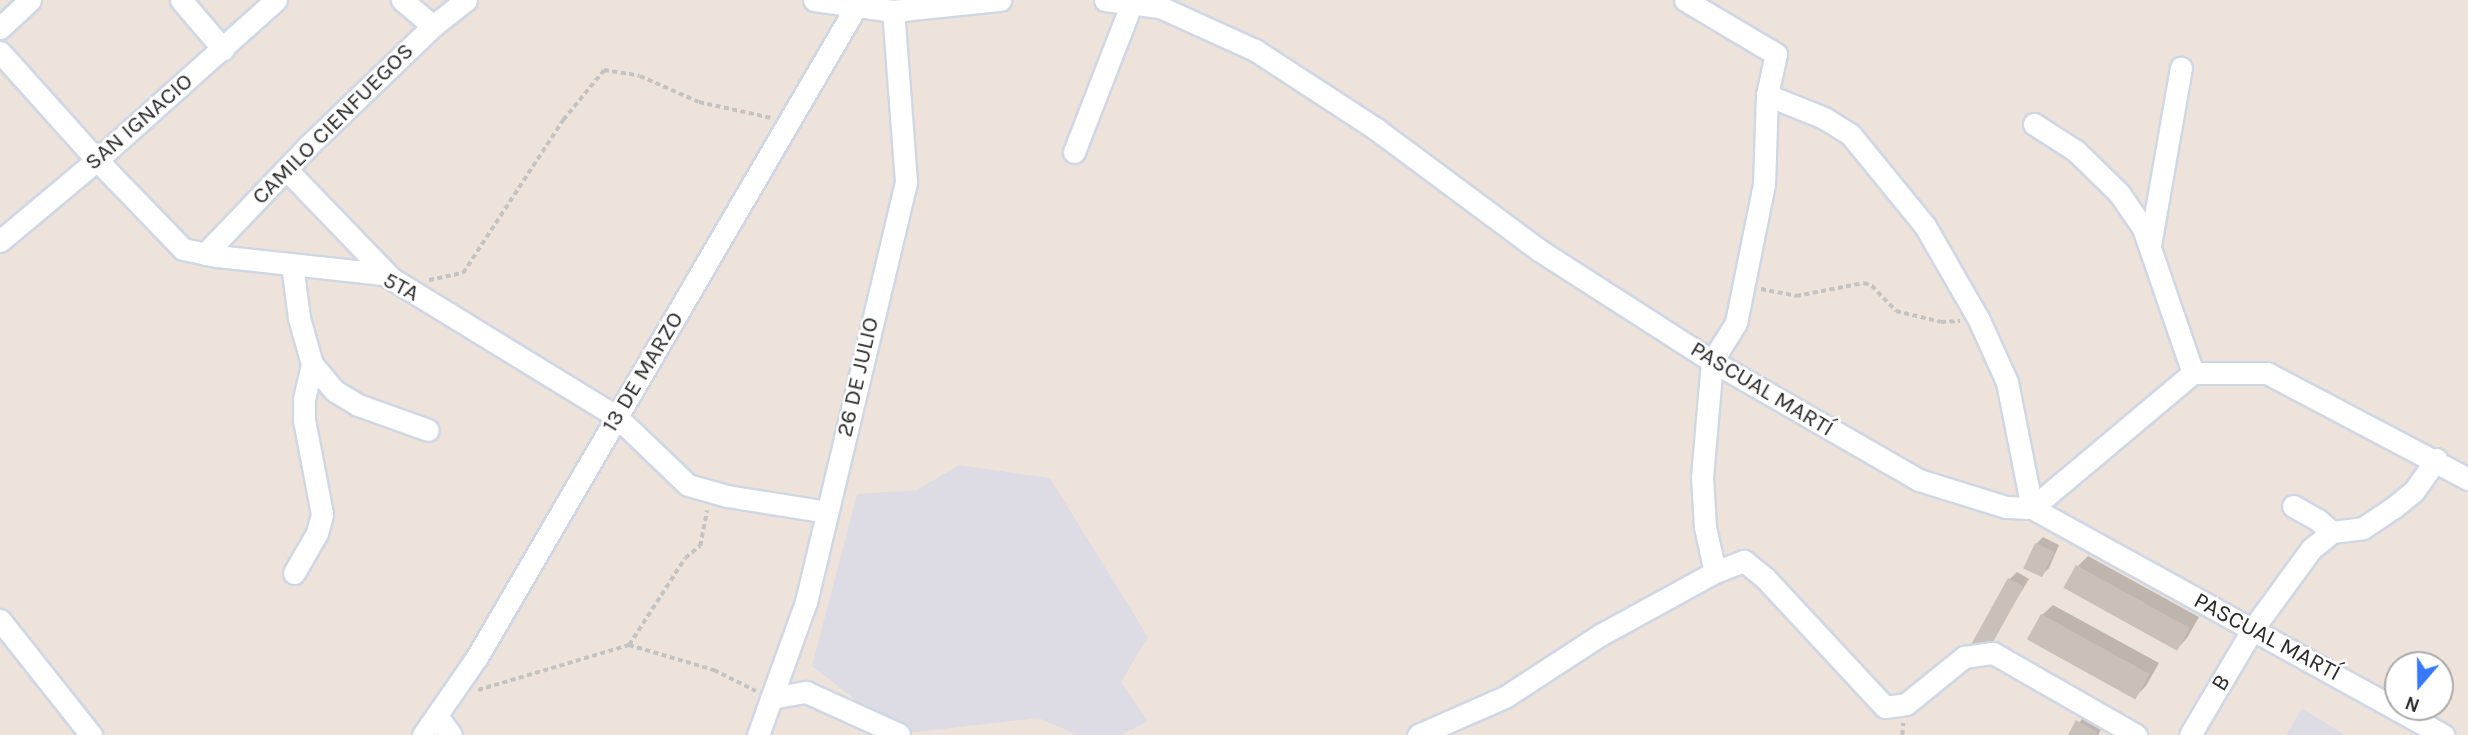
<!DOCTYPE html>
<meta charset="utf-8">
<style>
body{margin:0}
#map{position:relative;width:2468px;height:735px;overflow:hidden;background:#eee3da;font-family:Karla,sans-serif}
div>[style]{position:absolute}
.industrial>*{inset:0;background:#dddce5}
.shadow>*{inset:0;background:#0003}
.building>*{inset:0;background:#c9c0ba;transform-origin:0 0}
.path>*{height:3.5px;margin-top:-1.75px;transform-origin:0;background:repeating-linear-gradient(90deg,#c3c3c3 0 5px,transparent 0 8.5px)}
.roads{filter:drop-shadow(2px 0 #cfd7e5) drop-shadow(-2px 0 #cfd7e5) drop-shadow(0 2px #cfd7e5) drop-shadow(0 -2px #cfd7e5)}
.minor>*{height:21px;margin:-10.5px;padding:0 10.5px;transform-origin:10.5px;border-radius:10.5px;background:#fff}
span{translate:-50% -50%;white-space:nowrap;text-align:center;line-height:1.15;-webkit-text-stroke:5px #fff;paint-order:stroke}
.street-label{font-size:23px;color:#2a2a2a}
.north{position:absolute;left:2384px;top:651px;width:70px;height:70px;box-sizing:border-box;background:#fff;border:2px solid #aaa;border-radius:50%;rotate:200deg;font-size:19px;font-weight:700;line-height:28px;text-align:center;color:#2a2a2a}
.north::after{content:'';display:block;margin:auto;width:24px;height:32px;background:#3679ff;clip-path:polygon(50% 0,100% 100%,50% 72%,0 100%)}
</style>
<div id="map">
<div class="industrial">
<div style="clip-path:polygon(959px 465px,1050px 478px,1148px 637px,1121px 682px,1148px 721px,1121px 735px,1078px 735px,1038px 718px,899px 734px,812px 666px,857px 494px,917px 490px)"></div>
<div style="clip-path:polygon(2302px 708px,2345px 735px,2286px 735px)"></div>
</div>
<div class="shadow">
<div style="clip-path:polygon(2043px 537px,2059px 545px,2049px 568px,2042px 575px,2036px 544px)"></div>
<div style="clip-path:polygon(2088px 556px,2199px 617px,2187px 638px,2177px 649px,2078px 566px)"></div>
<div style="clip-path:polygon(2017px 572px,2029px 579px,1986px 650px,2010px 579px)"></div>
<div style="clip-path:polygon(2053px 605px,2159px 663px,2146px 686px,2135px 697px,2042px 615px)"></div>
<div style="clip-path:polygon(2088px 711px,2106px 720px,2098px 735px,2070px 735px)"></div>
</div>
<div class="building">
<div style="left:2035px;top:543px;width:21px;height:28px;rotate:25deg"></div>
<div style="left:2076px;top:565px;width:130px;height:26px;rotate:29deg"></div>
<div style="left:2008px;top:578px;width:18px;height:75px;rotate:29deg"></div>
<div style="left:2041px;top:614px;width:124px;height:29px;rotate:29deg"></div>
<div style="clip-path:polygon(2076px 720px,2097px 732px,2095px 735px,2068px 735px)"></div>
</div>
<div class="path">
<div style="left:429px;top:280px;width:35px;rotate:-12deg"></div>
<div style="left:463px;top:273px;width:183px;rotate:-56.8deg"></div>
<div style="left:563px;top:120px;width:65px;rotate:-50.6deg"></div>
<div style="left:604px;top:70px;width:36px;rotate:9deg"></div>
<div style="left:640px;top:76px;width:64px;rotate:23.8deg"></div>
<div style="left:699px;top:102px;width:75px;rotate:12.4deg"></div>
<div style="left:1761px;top:289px;width:36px;rotate:11deg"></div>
<div style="left:1796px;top:296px;width:69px;rotate:-10.8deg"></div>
<div style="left:1864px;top:283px;width:9px;rotate:21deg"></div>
<div style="left:1872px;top:286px;width:35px;rotate:46deg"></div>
<div style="left:1896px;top:311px;width:46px;rotate:13.7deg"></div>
<div style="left:1941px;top:322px;width:19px;rotate:-3deg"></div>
<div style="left:629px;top:645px;width:103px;rotate:-57.2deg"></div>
<div style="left:685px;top:558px;width:19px;rotate:-39deg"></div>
<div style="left:700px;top:546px;width:36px;rotate:-79deg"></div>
<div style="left:478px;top:690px;width:158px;rotate:-16.6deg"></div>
<div style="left:629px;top:645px;width:89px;rotate:16.4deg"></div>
<div style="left:714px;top:670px;width:47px;rotate:26.6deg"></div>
<div style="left:1902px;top:735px;width:12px;rotate:-85deg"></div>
</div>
<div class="roads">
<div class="minor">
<div style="left:181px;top:0;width:65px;rotate:49.4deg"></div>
<div style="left:402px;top:0;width:40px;rotate:40deg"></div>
<div style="left:814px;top:0;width:80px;rotate:7.9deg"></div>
<div style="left:893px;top:11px;width:108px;rotate:-5.9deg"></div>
<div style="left:1105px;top:0;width:55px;rotate:7.3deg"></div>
<div style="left:1160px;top:7px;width:104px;rotate:24.4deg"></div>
<div style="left:1255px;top:50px;width:145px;rotate:33.1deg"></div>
<div style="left:1376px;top:129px;width:203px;rotate:36.6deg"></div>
<div style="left:1539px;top:250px;width:206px;rotate:32.7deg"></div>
<div style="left:1712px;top:361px;width:239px;rotate:29.9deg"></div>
<div style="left:1919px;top:480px;width:91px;rotate:17.2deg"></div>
<div style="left:2006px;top:507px;width:26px;rotate:2deg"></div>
<div style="left:2032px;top:508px;width:470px;rotate:28.9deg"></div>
<div style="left:1685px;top:0;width:106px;rotate:30.7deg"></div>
<div style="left:1776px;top:54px;width:42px;rotate:102.4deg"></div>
<div style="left:1767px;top:95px;width:89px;rotate:91.9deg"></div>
<div style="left:1764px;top:184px;width:142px;rotate:101.4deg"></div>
<div style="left:1736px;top:323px;width:45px;rotate:122.3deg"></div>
<div style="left:1712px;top:361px;width:116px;rotate:94.9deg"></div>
<div style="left:1702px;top:477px;width:50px;rotate:86.6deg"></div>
<div style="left:1705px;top:527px;width:46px;rotate:77.5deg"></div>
<div style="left:0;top:28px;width:41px;rotate:-43deg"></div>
<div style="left:0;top:52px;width:145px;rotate:48.1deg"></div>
<div style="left:97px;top:160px;width:124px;rotate:46deg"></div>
<div style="left:183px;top:249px;width:35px;rotate:12deg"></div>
<div style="left:217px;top:256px;width:168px;rotate:6.2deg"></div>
<div style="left:384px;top:274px;width:273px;rotate:31.5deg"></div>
<div style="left:617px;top:417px;width:98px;rotate:43.8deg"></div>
<div style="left:688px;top:485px;width:41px;rotate:15.8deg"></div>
<div style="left:727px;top:496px;width:101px;rotate:9.1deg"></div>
<div style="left:1767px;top:95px;width:61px;rotate:22deg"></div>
<div style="left:1824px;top:118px;width:31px;rotate:32deg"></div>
<div style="left:1850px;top:134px;width:119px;rotate:50.8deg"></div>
<div style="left:1925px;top:226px;width:108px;rotate:60.1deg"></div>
<div style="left:1979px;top:320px;width:68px;rotate:65.7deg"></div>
<div style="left:2007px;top:382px;width:128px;rotate:78.8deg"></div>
<div style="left:2032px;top:508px;width:210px;rotate:-40deg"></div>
<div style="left:2193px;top:373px;width:74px"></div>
<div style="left:2267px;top:373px;width:227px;rotate:27.8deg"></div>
<div style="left:2034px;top:124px;width:50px;rotate:32.7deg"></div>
<div style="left:2076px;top:151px;width:60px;rotate:44.3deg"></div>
<div style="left:2119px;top:193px;width:42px;rotate:55.6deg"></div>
<div style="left:2143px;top:228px;width:153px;rotate:71deg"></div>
<div style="left:1074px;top:152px;width:158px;rotate:-68.8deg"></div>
<div style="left:286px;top:169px;width:151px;rotate:46.1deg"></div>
<div style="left:0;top:241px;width:126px;rotate:-39.9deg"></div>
<div style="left:97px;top:160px;width:240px;rotate:-41.8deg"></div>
<div style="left:2150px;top:245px;width:180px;rotate:-80.1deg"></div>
<div style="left:205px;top:254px;width:151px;rotate:-46.3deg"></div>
<div style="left:309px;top:145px;width:172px;rotate:-43.8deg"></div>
<div style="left:433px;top:26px;width:42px;rotate:-38.2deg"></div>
<div style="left:292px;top:264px;width:54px;rotate:82.6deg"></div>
<div style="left:299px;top:318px;width:48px;rotate:74.2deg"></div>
<div style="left:312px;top:364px;width:35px;rotate:50deg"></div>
<div style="left:335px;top:391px;width:27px;rotate:31deg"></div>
<div style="left:358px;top:405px;width:74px;rotate:19.7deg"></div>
<div style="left:2293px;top:506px;width:29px;rotate:29deg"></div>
<div style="left:2318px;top:520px;width:18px;rotate:41deg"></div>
<div style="left:294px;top:573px;width:46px;rotate:-60.1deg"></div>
<div style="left:317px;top:533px;width:20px;rotate:-75deg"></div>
<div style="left:322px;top:514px;width:96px;rotate:-100.8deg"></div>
<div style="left:304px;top:420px;width:21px;rotate:-90deg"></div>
<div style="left:304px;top:399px;width:36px;rotate:-77deg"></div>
<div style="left:0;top:620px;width:147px;rotate:51.6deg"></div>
<div style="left:771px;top:698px;width:36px;rotate:-10deg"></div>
<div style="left:806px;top:692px;width:102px;rotate:24.3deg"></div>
<div style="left:438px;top:717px;width:22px;rotate:54deg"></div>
<div style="left:423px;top:735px;width:95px;rotate:-55.3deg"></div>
<div style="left:477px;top:657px;width:755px;rotate:-59.77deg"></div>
<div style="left:758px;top:735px;width:141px;rotate:-70.2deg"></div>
<div style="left:806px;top:602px;width:432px;rotate:-76.6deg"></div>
<div style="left:906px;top:182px;width:171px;rotate:-94.3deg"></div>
<div style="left:1418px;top:735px;width:95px;rotate:-23.6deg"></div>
<div style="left:1505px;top:697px;width:113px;rotate:-33.1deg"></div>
<div style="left:1600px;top:635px;width:131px;rotate:-28.7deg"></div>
<div style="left:1715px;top:572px;width:31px;rotate:-21deg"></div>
<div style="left:1744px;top:561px;width:27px;rotate:39deg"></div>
<div style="left:1765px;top:578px;width:176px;rotate:47.1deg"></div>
<div style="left:1885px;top:707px;width:21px;rotate:-8deg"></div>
<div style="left:1906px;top:704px;width:75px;rotate:-39deg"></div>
<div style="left:1964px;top:657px;width:29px;rotate:-8deg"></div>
<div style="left:1993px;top:653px;width:165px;rotate:29.8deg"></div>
<div style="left:2190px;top:735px;width:122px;rotate:-59.4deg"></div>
<div style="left:2252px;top:630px;width:100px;rotate:-53.9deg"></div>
<div style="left:2311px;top:549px;width:27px;rotate:-39deg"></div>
<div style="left:2332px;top:532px;width:31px;rotate:-7deg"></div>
<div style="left:2363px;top:528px;width:36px;rotate:-34deg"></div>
<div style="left:2393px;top:508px;width:27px;rotate:-39deg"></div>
<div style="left:2414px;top:491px;width:39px;rotate:-55deg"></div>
</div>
</div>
<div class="street-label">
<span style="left:139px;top:122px;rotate:-41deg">SAN IGNACIO</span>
<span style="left:333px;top:124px;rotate:-45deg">CAMILO CIENFUEGOS</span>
<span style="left:401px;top:287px;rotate:27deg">5TA</span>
<span style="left:643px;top:372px;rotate:-59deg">13 DE MARZO</span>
<span style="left:858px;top:377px;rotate:-77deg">26 DE JULIO</span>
<span style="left:1762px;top:389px;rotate:31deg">PASCUAL MARTÍ</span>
<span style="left:2267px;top:637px;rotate:28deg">PASCUAL MARTÍ</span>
<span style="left:2221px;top:683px;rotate:-59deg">B</span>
</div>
<div class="north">N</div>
</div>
